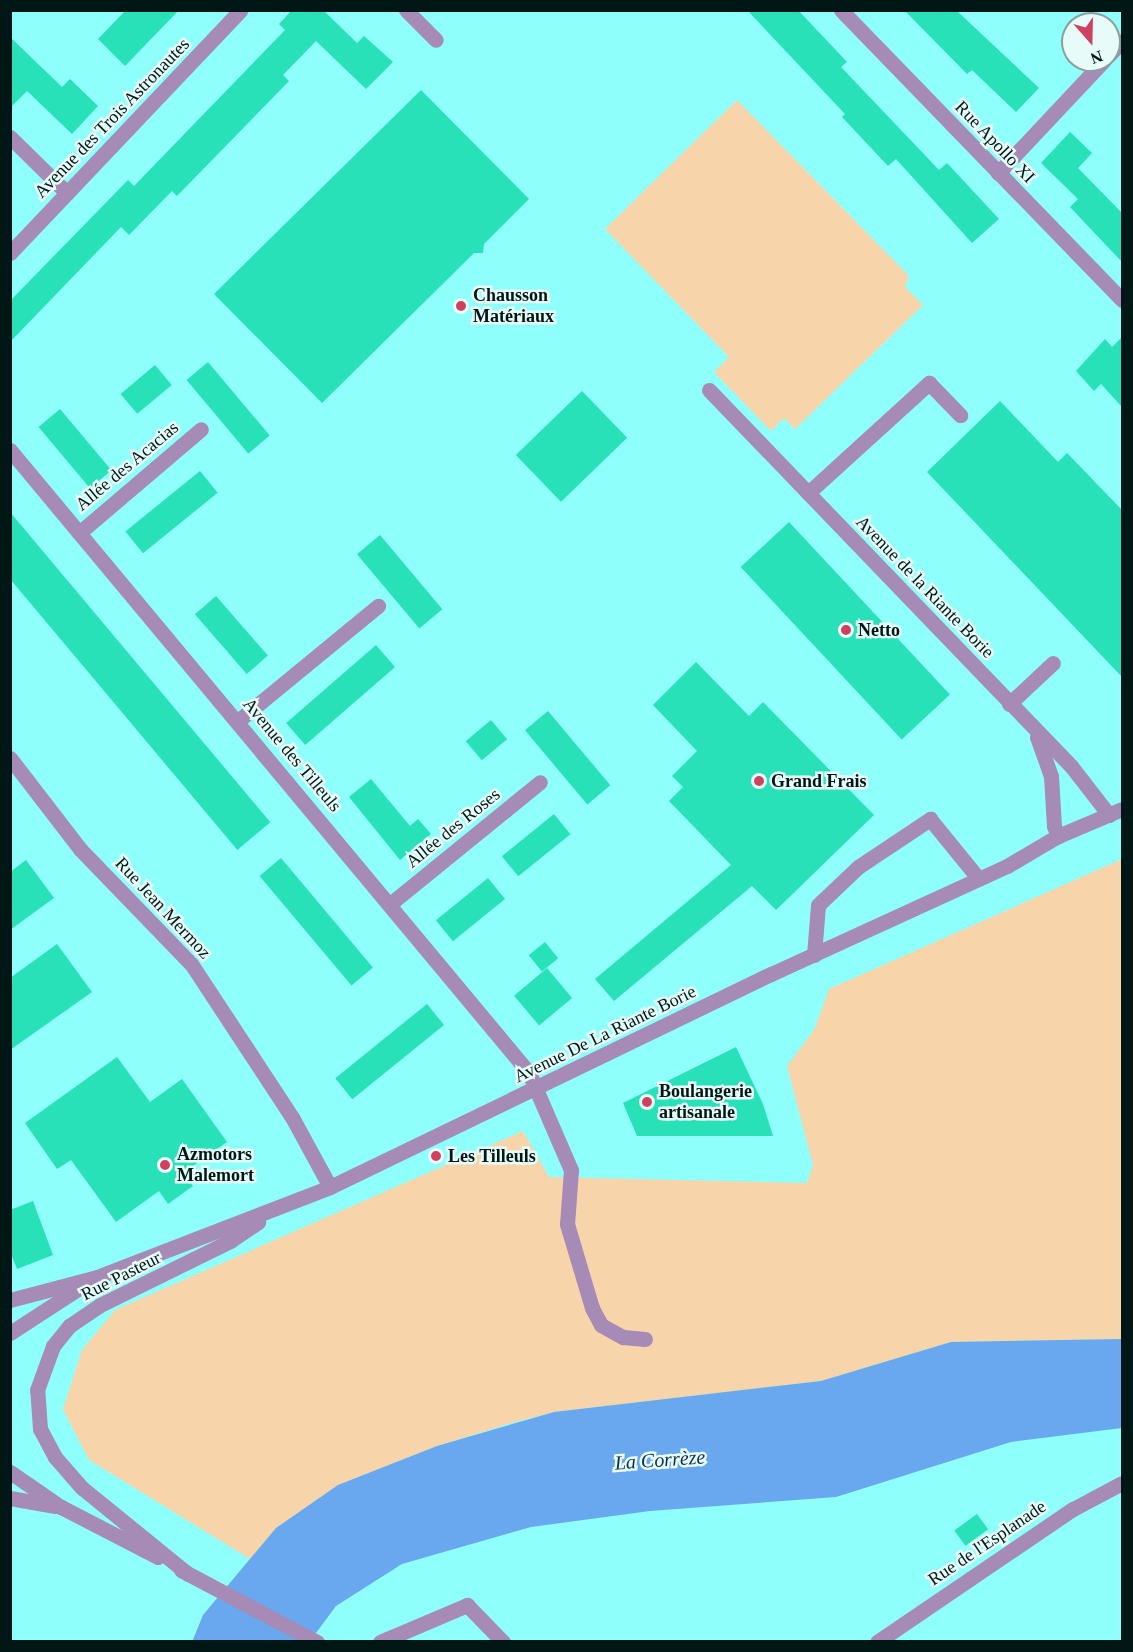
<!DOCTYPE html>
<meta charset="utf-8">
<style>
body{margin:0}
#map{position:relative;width:1133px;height:1652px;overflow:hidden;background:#8ffffb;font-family:"Times New Roman",serif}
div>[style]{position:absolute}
.green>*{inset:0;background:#f7d4aa}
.water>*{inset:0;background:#69a8ee}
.building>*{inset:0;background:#28e1b8;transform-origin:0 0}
.minor>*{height:15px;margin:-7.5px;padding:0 7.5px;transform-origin:7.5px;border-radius:7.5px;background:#a58bb5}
.dots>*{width:16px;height:16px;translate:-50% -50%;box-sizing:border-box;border:3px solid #e7fbf9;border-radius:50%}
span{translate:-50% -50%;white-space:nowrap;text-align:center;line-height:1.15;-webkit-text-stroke:5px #e7fbf9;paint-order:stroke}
.street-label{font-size:18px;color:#001716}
.poi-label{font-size:18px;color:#001716;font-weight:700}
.left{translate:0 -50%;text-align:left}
.water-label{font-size:20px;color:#0c2e4f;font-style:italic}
.frame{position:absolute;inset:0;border:12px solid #001716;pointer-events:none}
.north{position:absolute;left:1061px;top:12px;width:60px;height:60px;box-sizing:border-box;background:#e7fbf9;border:2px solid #8ba09e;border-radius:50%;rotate:160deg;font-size:16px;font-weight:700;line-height:24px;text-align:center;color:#001716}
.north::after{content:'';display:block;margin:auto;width:21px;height:27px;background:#d0405f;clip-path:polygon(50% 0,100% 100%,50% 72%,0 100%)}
</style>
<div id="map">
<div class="green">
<div style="clip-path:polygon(737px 100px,909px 276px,905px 287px,923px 305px,795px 429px,784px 418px,771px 431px,714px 372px,729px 357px,605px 229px)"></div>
<div style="clip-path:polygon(1122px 859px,1122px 1339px,951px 1342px,821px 1381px,554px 1412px,515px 1422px,437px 1446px,338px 1485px,276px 1528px,250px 1559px,89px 1460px,63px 1409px,82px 1350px,115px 1310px,523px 1131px,549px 1177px,807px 1183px,813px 1165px,787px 1066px,814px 1030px,829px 989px)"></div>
</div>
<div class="water">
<div style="clip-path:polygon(1122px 1339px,1122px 1428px,1011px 1442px,836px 1497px,650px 1511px,531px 1527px,402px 1564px,336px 1606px,310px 1641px,192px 1642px,203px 1615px,276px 1528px,338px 1485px,437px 1446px,554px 1412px,821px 1381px,951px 1342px)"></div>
</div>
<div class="building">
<div style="clip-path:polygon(126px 10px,179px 10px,125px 66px,98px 39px)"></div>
<div style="clip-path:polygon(292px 10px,323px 10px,357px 43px,364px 36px,393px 62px,366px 89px,316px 41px,283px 75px,289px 81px,177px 196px,172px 191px,129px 235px,121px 227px,10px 342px,10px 301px,128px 180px,134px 186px,285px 30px,279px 24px)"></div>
<div style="clip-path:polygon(747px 10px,798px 10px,847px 62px,841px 67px,939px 170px,947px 163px,999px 219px,972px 243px,896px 159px,888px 166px,842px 117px,845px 114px)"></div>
<div style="clip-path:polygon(904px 10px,956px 10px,1039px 88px,1016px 112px,972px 70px,967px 74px)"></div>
<div style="clip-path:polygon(10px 37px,62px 87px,70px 79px,98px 106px,72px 134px,27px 91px,10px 108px)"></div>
<div style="clip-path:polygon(421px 90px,529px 199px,484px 244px,483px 253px,474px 253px,322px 403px,214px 294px)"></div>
<div style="clip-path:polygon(1070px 132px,1092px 153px,1078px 168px,1122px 213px,1122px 262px,1070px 207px,1078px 199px,1041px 163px)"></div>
<div style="clip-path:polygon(1122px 337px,1122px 407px,1101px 384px,1094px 391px,1076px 371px,1105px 339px,1112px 347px)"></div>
<div style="left:208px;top:362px;width:96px;height:28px;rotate:50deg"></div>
<div style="left:155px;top:365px;width:26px;height:45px;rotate:50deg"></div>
<div style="left:582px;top:391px;width:65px;height:92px;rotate:46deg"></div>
<div style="clip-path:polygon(1000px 401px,1058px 462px,1067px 453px,1122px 510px,1122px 677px,927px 472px)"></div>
<div style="left:60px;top:409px;width:80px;height:28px;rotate:50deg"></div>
<div style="left:200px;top:471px;width:28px;height:96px;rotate:51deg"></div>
<div style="left:10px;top:512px;width:405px;height:43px;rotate:50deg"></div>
<div style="left:789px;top:522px;width:236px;height:66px;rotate:47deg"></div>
<div style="left:380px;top:535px;width:97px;height:30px;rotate:50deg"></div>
<div style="left:216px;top:596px;width:79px;height:28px;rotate:49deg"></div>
<div style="left:376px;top:645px;width:29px;height:119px;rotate:49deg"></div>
<div style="clip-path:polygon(696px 662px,749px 716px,763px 702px,874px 815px,776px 910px,752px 886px,614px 1001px,595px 979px,731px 865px,669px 801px,683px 787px,672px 776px,697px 751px,653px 705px)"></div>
<div style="left:548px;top:711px;width:97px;height:30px;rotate:50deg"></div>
<div style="left:491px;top:720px;width:25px;height:33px;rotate:50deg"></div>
<div style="clip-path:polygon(371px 779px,410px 826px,418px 819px,431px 834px,400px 860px,349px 797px)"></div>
<div style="left:554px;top:814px;width:26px;height:67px;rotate:51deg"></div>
<div style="left:281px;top:858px;width:143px;height:28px;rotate:50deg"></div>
<div style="clip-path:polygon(26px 860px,54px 898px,10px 930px,10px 872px)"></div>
<div style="left:488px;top:878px;width:27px;height:67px;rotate:51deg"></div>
<div style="left:545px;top:942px;width:21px;height:21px;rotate:51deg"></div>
<div style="clip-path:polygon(57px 944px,92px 992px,10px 1050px,10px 978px)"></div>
<div style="left:547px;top:968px;width:39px;height:43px;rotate:50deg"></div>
<div style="left:427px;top:1004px;width:27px;height:118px;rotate:51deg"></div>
<div style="clip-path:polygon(736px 1047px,763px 1104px,773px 1136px,637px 1136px,623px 1103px)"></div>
<div style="clip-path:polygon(117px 1057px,150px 1102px,182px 1079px,227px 1142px,183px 1173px,193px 1186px,168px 1204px,159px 1191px,116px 1222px,71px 1160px,57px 1169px,25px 1123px)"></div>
<div style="clip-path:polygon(33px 1201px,53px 1255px,17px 1269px,10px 1252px,10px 1210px)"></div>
<div style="left:977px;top:1514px;width:19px;height:28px;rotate:54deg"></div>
</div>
<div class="minor">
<div style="left:406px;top:10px;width:42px;rotate:45deg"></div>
<div style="left:841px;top:10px;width:404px;rotate:45.9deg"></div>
<div style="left:1109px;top:55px;width:19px;rotate:-47deg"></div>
<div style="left:10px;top:137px;width:80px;rotate:44.5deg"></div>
<div style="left:998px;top:173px;width:155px;rotate:-46.8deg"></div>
<div style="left:10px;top:253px;width:335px;rotate:-46.5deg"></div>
<div style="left:709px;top:390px;width:522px;rotate:46.09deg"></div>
<div style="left:1071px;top:766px;width:62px;rotate:52.2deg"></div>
<div style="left:10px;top:450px;width:811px;rotate:50.2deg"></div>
<div style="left:529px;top:1073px;width:106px;rotate:66.6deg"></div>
<div style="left:571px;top:1170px;width:54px;rotate:94.2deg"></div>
<div style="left:567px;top:1224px;width:88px;rotate:73.4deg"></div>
<div style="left:592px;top:1308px;width:19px;rotate:62deg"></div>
<div style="left:601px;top:1325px;width:25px;rotate:29deg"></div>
<div style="left:623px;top:1337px;width:22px;rotate:5deg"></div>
<div style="left:808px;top:493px;width:164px;rotate:-42.3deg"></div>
<div style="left:929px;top:383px;width:45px;rotate:45.9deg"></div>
<div style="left:79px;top:533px;width:160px;rotate:-40.4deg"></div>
<div style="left:1009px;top:704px;width:60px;rotate:-43deg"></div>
<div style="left:239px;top:720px;width:180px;rotate:-39.4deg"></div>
<div style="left:1037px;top:737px;width:41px;rotate:70.3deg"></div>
<div style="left:1051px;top:776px;width:50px;rotate:86.6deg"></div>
<div style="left:1054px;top:826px;width:11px;rotate:68deg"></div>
<div style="left:10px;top:758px;width:115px;rotate:52.4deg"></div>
<div style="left:80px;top:849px;width:161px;rotate:46deg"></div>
<div style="left:192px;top:965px;width:184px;rotate:56.7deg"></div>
<div style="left:293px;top:1119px;width:77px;rotate:61.4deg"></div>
<div style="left:390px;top:904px;width:193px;rotate:-39.1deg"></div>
<div style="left:814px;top:955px;width:50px;rotate:-85.4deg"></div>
<div style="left:818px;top:905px;width:55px;rotate:-43.5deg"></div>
<div style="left:858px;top:867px;width:87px;rotate:-33.7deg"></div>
<div style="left:930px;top:819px;width:77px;rotate:50.8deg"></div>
<div style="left:10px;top:1300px;width:90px;rotate:-14.8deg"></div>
<div style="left:97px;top:1277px;width:250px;rotate:-21.1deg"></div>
<div style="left:330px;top:1187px;width:490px;rotate:-25.8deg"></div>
<div style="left:771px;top:974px;width:260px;rotate:-24.6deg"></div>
<div style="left:1007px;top:866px;width:59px;rotate:-30.5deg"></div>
<div style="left:1058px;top:836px;width:69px;rotate:-22.9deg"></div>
<div style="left:10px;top:1333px;width:88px;rotate:-33deg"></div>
<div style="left:10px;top:1472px;width:62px;rotate:34.5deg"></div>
<div style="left:61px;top:1507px;width:109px;rotate:27.3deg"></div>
<div style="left:10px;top:1498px;width:46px;rotate:10.1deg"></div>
<div style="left:181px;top:1570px;width:154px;rotate:27.9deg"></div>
<div style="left:188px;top:1574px;width:136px;rotate:-140.9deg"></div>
<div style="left:82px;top:1488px;width:41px;rotate:-131.1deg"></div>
<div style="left:55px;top:1457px;width:32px;rotate:-118deg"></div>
<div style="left:40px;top:1429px;width:39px;rotate:-94deg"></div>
<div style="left:37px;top:1390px;width:47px;rotate:-70deg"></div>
<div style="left:53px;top:1346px;width:26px;rotate:-51deg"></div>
<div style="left:69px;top:1326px;width:37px;rotate:-34deg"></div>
<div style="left:100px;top:1305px;width:145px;rotate:-26.2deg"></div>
<div style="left:230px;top:1241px;width:34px;rotate:-34deg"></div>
<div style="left:380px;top:1642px;width:95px;rotate:-23deg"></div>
<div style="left:467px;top:1605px;width:52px;rotate:45.8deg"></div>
<div style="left:877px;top:1642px;width:237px;rotate:-34.2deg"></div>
<div style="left:1073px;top:1509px;width:55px;rotate:-28deg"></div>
</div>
<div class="dots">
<div style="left:461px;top:306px;background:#d0405f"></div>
<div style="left:846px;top:630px;background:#d0405f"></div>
<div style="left:759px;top:781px;background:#d0405f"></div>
<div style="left:647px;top:1102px;background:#d0405f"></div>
<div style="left:436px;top:1156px;background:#d0405f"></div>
<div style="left:165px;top:1165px;background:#d0405f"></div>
</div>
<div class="street-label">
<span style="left:112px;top:118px;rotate:-46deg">Avenue des Trois Astronautes</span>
<span style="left:995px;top:142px;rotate:46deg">Rue Apollo XI</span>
<span style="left:127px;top:466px;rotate:-40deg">Allée des Acacias</span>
<span style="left:925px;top:587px;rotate:46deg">Avenue de la Riante Borie</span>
<span style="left:292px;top:755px;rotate:50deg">Avenue des Tilleuls</span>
<span style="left:453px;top:828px;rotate:-39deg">Allée des Roses</span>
<span style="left:163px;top:908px;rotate:47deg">Rue Jean Mermoz</span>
<span style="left:605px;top:1034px;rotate:-26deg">Avenue De La Riante Borie</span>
<span style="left:121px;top:1276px;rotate:-27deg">Rue Pasteur</span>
<span style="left:987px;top:1543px;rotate:-34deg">Rue de l'Esplanade</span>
</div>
<div class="poi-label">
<span class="left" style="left:473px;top:306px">Chausson<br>Matériaux</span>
<span class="left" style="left:858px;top:630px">Netto</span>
<span class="left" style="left:771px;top:781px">Grand Frais</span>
<span class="left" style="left:659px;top:1102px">Boulangerie<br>artisanale</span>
<span class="left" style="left:177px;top:1165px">Azmotors<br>Malemort</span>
<span class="left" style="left:448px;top:1156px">Les Tilleuls</span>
</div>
<div class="water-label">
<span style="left:660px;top:1460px;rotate:-4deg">La Corrèze</span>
</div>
<div class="frame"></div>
<div class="north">N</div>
</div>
